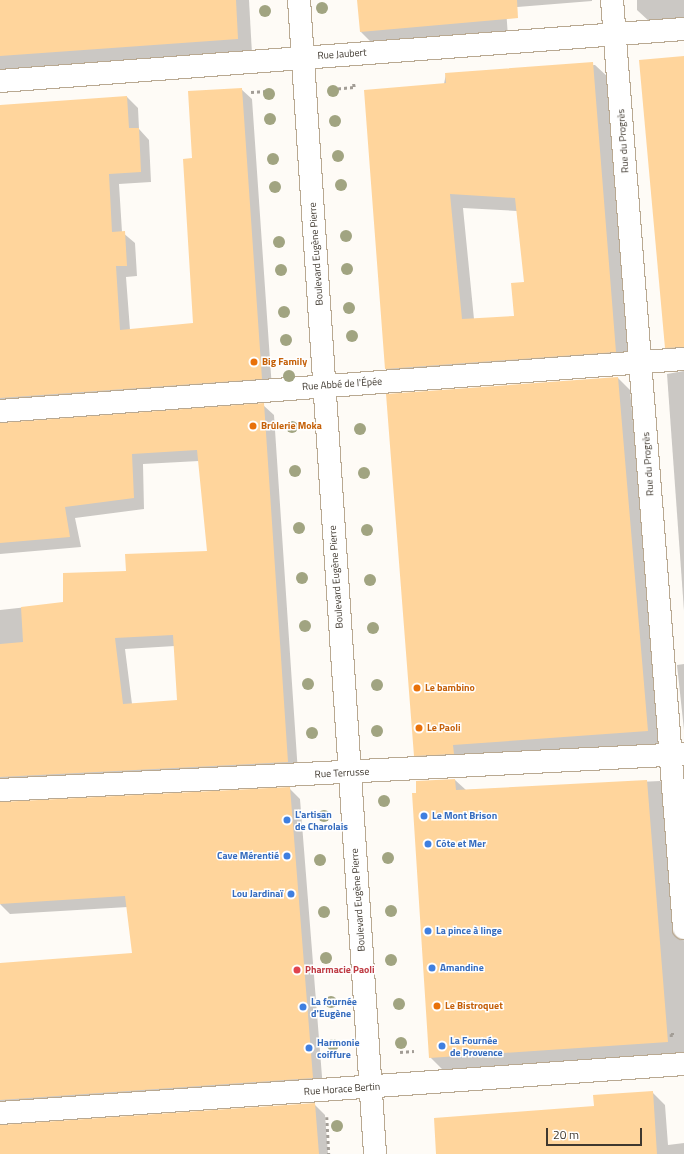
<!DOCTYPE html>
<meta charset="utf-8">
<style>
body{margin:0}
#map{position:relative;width:684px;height:1154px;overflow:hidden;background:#fefbf6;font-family:"Titillium Web",sans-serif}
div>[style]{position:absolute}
.shadow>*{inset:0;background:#0003}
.building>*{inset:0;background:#ffd59c}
.path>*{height:2.5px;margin-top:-1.25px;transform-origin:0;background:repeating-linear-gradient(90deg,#a29d96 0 3px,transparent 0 6px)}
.roads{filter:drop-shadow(1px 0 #b9a992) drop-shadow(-1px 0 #b9a992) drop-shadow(0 1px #b9a992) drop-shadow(0 -1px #b9a992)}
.minor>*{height:22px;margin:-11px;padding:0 11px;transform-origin:11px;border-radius:11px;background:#fff}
.trees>*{width:12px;height:12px;margin:-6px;border-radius:50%;background:#a1a481}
.dots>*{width:11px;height:11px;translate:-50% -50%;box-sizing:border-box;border:2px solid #fff;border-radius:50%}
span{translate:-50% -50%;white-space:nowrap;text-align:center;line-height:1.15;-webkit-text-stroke:3px #fff;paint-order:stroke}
.street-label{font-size:10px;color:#3f382f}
.food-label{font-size:10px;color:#c56008;font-weight:700}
.left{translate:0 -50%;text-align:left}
.shop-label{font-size:10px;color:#366cbe;font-weight:700}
.right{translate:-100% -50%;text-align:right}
.health-label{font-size:10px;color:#be3a42;font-weight:700}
.scale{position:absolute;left:546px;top:1128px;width:96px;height:18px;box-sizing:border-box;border:2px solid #3f382f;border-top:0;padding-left:5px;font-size:12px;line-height:14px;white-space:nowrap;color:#3f382f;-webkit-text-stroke:3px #fff;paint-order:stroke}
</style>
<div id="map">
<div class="shadow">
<div style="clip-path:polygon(0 0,249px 0,252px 54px,0 72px)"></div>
<div style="clip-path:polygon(358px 0,592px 0,592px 1px,506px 8px,508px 37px,376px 47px,361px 32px)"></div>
<div style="clip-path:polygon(637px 0,684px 0,684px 20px,650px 22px,637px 10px)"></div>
<div style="clip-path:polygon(684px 57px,684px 358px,677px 358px,666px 347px)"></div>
<div style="clip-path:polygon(evenodd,595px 65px,609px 78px,629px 365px,400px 383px,386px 369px,446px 74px,595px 65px,463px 208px,517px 211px,525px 283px,515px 317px,474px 319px,463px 208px)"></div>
<div style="clip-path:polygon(241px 89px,252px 99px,272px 389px,0 418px,0 106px,127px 97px,138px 108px,139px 129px,149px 140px,151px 182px,119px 184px,122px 232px,135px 243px,137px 276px,126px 277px,130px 330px,194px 324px,193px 159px)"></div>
<div style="clip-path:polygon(684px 371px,684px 611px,667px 374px)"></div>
<div style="clip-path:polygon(618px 378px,630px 390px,656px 672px,668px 743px,465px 757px,427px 768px,415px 755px)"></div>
<div style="clip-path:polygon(evenodd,263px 405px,274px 415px,298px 773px,0 794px,0 610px,64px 603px,127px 572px,208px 552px,199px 461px,143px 464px,144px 509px,75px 518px,81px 547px,0 554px,0 424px,263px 405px,175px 646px,178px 701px,132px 704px,125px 649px,175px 646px)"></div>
<div style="clip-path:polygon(684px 664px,684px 730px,677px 665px)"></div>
<div style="clip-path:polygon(455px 780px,466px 790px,660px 781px,673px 794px,684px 942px,684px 1054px,443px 1070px,430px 1057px)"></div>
<div style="clip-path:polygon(289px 788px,300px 799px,323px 1089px,0 1118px,0 965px,134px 954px,128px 907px,10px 914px,0 904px,0 803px)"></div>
<div style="clip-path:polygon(652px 1092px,665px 1105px,668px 1145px,684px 1143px,684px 1154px,437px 1154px)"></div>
<div style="clip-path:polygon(314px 1104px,325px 1115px,328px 1154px,0 1154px,0 1126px)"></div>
</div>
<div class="building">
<div style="clip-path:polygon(0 0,236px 0,238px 39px,0 56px)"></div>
<div style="clip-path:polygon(357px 0,517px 0,518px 18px,360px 32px)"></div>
<div style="clip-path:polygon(684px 56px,684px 347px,665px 348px,639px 60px)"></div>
<div style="clip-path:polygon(evenodd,593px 62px,616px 352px,385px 369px,364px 90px,446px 83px,445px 73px,593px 62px,450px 194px,515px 198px,524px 282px,511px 283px,514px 316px,462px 319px,450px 194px)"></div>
<div style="clip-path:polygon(242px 88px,262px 379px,0 398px,0 105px,127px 96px,129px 128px,139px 128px,141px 172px,109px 174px,112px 232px,125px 231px,127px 266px,116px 266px,120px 330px,193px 323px,183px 159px,192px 158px,188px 91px)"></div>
<div style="clip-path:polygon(618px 377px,648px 731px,453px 745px,454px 754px,414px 756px,386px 394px)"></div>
<div style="clip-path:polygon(evenodd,264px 403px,288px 762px,0 777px,0 644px,23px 642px,21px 607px,63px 602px,63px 573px,126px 571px,125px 554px,207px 551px,197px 450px,132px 454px,134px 498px,65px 507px,70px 537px,0 543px,0 423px,264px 403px,173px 635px,177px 700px,123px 704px,115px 638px,173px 635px)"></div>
<div style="clip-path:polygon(455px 779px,456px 790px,647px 780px,668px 1042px,429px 1058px,412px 793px,416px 793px,416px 781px)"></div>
<div style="clip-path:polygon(290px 787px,313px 1078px,0 1100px,0 963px,132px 953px,125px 896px,0 904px,0 802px)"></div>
<div style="clip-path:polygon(653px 1091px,657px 1154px,436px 1154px,434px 1118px,594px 1106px,593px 1095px)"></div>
<div style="clip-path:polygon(315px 1103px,319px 1154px,0 1154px,0 1125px)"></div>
</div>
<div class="path">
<div style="left:332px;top:89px;width:22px;rotate:-5deg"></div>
<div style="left:354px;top:87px;width:5px;rotate:-101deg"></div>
<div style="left:251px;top:92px;width:22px;rotate:-3deg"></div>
<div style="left:671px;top:1037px;width:3px;rotate:-90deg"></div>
<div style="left:671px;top:1034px;width:6px"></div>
<div style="left:400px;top:1052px;width:14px;rotate:-4deg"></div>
<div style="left:324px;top:1057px;width:12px;rotate:-5deg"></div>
<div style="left:327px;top:1117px;width:37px;rotate:87deg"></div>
</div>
<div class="roads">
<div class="minor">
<div style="left:299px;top:0;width:1156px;rotate:86.23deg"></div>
<div style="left:612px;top:0;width:931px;rotate:85.56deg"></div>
<div style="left:0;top:81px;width:686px;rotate:-4.35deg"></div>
<div style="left:0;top:411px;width:686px;rotate:-4.35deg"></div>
<div style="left:0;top:790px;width:685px;rotate:-3.01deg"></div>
<div style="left:0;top:1113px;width:686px;rotate:-4.1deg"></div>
</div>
</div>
<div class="trees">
<div style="left:322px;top:8px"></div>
<div style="left:265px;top:11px"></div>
<div style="left:333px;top:91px"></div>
<div style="left:269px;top:94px"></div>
<div style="left:270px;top:119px"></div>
<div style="left:335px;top:121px"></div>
<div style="left:338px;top:156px"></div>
<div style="left:273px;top:159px"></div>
<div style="left:341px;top:185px"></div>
<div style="left:275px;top:187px"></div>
<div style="left:346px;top:236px"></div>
<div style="left:279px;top:242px"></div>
<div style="left:347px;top:269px"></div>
<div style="left:281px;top:270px"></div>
<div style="left:349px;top:308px"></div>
<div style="left:284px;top:312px"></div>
<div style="left:352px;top:336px"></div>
<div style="left:286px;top:340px"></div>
<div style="left:289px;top:376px"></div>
<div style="left:292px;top:427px"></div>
<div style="left:360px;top:429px"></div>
<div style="left:295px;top:471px"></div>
<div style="left:364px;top:473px"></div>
<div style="left:299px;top:528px"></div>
<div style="left:367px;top:530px"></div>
<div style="left:302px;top:578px"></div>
<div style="left:370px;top:580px"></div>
<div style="left:305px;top:626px"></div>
<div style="left:373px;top:628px"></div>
<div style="left:308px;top:684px"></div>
<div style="left:377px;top:685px"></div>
<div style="left:377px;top:731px"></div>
<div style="left:312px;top:733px"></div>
<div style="left:384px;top:801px"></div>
<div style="left:324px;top:816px"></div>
<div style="left:388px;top:858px"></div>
<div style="left:320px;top:860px"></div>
<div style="left:391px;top:911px"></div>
<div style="left:324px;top:912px"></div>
<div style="left:326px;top:958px"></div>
<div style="left:391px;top:960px"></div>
<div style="left:331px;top:1002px"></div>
<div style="left:399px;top:1004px"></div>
<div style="left:401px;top:1043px"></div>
<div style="left:333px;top:1045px"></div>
<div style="left:337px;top:1126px"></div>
</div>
<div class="dots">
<div style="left:254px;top:362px;background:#e8710a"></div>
<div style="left:253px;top:426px;background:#e8710a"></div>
<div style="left:417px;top:688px;background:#e8710a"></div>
<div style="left:419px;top:728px;background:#e8710a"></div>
<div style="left:424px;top:816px;background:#3f7fe0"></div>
<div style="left:287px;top:820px;background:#3f7fe0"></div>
<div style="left:428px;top:844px;background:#3f7fe0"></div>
<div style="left:287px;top:856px;background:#3f7fe0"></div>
<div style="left:291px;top:894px;background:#3f7fe0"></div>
<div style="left:428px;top:931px;background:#3f7fe0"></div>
<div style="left:432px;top:968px;background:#3f7fe0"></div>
<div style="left:297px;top:970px;background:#e0444e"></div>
<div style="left:437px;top:1006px;background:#e8710a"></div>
<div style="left:303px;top:1007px;background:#3f7fe0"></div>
<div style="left:442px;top:1046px;background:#3f7fe0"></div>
<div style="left:309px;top:1048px;background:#3f7fe0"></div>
</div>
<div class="street-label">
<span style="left:342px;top:54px;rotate:-4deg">Rue Jaubert</span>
<span style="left:623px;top:141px;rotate:-94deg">Rue du Progrès</span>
<span style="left:316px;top:254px;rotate:-94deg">Boulevard Eugène Pierre</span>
<span style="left:342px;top:384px;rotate:-4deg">Rue Abbé de l'Épée</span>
<span style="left:648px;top:464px;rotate:-94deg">Rue du Progrès</span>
<span style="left:336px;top:577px;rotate:-94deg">Boulevard Eugène Pierre</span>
<span style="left:342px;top:773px;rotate:-3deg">Rue Terrusse</span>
<span style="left:358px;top:900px;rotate:-94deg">Boulevard Eugène Pierre</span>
<span style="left:342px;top:1089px;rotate:-4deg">Rue Horace Bertin</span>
</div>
<div class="food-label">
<span class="left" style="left:262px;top:362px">Big Family</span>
<span class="left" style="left:261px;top:426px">Brûlerie Moka</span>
<span class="left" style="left:425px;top:688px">Le bambino</span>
<span class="left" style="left:427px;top:728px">Le Paoli</span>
<span class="left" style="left:445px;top:1006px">Le Bistroquet</span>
</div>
<div class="shop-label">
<span class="left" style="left:295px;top:820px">L'artisan<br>de Charolais</span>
<span class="left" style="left:432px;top:816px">Le Mont Brison</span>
<span class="left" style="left:436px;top:844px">Côte et Mer</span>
<span class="right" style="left:279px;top:856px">Cave Mérentié</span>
<span class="right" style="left:283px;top:894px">Lou Jardinaï</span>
<span class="left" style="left:436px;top:931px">La pince à linge</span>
<span class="left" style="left:440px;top:968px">Amandine</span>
<span class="left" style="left:311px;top:1007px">La fournée<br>d'Eugène</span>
<span class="left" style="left:450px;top:1046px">La Fournée<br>de Provence</span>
<span class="left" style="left:317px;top:1048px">Harmonie<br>coiffure</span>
</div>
<div class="health-label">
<span class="left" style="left:305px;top:970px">Pharmacie Paoli</span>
</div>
<div class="scale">20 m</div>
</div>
